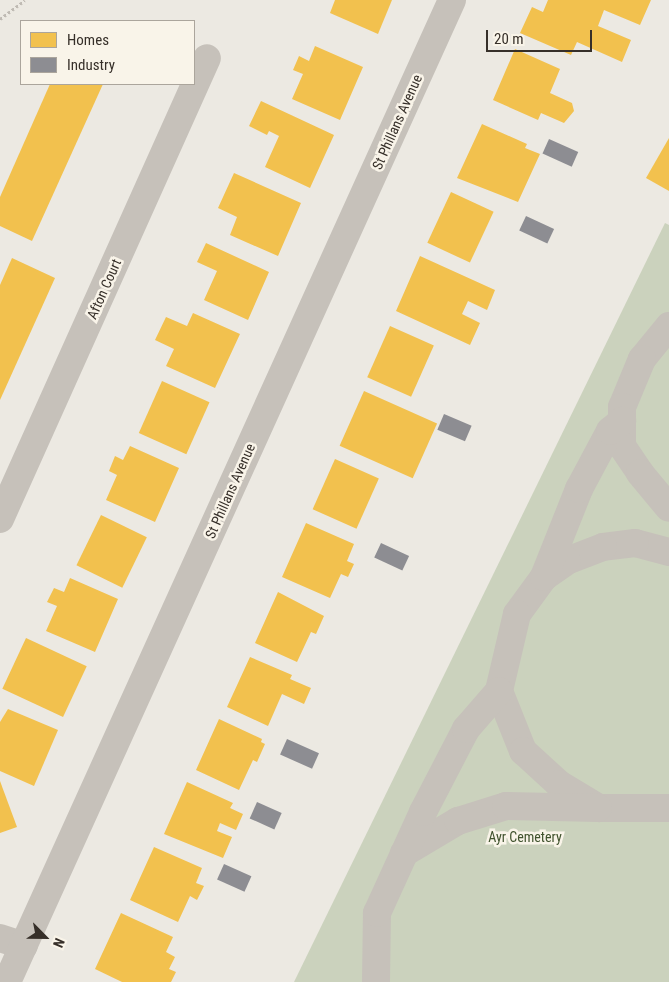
<!DOCTYPE html>
<style>
body{margin:0}
#map{position:relative;width:669px;height:982px;overflow:hidden;background:#ece9e2;font-family:"Roboto Condensed",sans-serif}
div>[style]{position:absolute}
.green>*{inset:0;background:#cbd2bd}
.homes>*{inset:0;background:#f2c14e;transform-origin:0 0}
.industry>*{inset:0;background:#8d8d92;transform-origin:0 0}
.path>*{height:3px;margin-top:-1.5px;transform-origin:0;background:repeating-linear-gradient(90deg,#bfbab3 0 2.5px,transparent 0 5px)}
.minor>*{height:28px;margin:-14px;padding:0 14px;transform-origin:14px;border-radius:14px;background:#c6c1ba}
span{translate:-50% -50%;white-space:nowrap;text-align:center;line-height:1.15;-webkit-text-stroke:5px #f9f4e9;paint-order:stroke}
.street-label{font-size:14px;color:#362f29}
.park-label{font-size:14px;color:#41532e}
.legend{position:absolute;left:20px;top:20px;width:175px;height:65px;box-sizing:border-box;background:#f9f4e9;border:1px solid #aba59c;margin:0;padding:6px 9px;list-style:none;font-size:15px;color:#362f29}
.legend li{display:flex;align-items:center;gap:10px;height:25px}
.legend b{width:25px;border:1px solid #aba59c}
.north{position:absolute;left:20px;top:912px;width:50px;height:50px;-webkit-text-stroke:4px #f9f4e9;paint-order:stroke;rotate:113deg;font-size:14px;font-weight:700;line-height:20px;text-align:center;color:#362f29}
.north::after{content:'';display:block;margin:auto;width:18px;height:22px;background:#362f29;clip-path:polygon(50% 0,100% 100%,50% 72%,0 100%)}
.scale{position:absolute;left:486px;top:30px;width:106px;height:22px;box-sizing:border-box;border:2px solid #362f29;border-top:0;padding-left:6px;font-size:15px;line-height:18px;white-space:nowrap;color:#362f29;-webkit-text-stroke:4px #f9f4e9;paint-order:stroke}
</style>
<div id="map">
<div class="green">
<div style="clip-path:polygon(665px 223px,669px 225px,669px 982px,294px 982px)"></div>
</div>
<div class="homes">
<div style="clip-path:polygon(335px 0,392px 0,378px 34px,330px 13px)"></div>
<div style="clip-path:polygon(548px 0,651px 0,640px 25px,604px 10px,598px 26px,631px 40px,622px 62px,577px 42px,571px 55px,520px 33px,532px 7px,543px 12px)"></div>
<div style="clip-path:polygon(315px 46px,363px 67px,340px 120px,292px 99px,303px 74px,293px 70px,299px 56px,309px 61px)"></div>
<div style="clip-path:polygon(515px 49px,560px 69px,550px 93px,572px 103px,574px 111px,564px 123px,541px 113px,538px 120px,493px 100px)"></div>
<div style="clip-path:polygon(50px 84px,103px 84px,32px 241px,0 226px,0 197px)"></div>
<div style="clip-path:polygon(261px 101px,334px 135px,310px 188px,265px 167px,279px 136px,269px 131px,267px 135px,249px 126px)"></div>
<div style="clip-path:polygon(482px 124px,527px 144px,525px 148px,540px 154px,518px 202px,457px 178px)"></div>
<div style="clip-path:polygon(669px 138px,669px 191px,646px 178px)"></div>
<div style="clip-path:polygon(234px 173px,301px 203px,278px 256px,230px 235px,237px 217px,218px 208px)"></div>
<div style="left:451px;top:192px;width:47px;height:56px;rotate:25deg"></div>
<div style="clip-path:polygon(206px 243px,269px 272px,248px 320px,204px 300px,217px 271px,197px 262px)"></div>
<div style="clip-path:polygon(420px 256px,495px 290px,487px 310px,468px 301px,462px 314px,480px 323px,470px 345px,396px 311px)"></div>
<div style="clip-path:polygon(12px 258px,55px 278px,0 400px,0 285px)"></div>
<div style="clip-path:polygon(193px 313px,240px 334px,215px 388px,166px 366px,174px 349px,155px 340px,166px 317px,187px 326px)"></div>
<div style="left:390px;top:326px;width:48px;height:56px;rotate:24deg"></div>
<div style="left:162px;top:381px;width:52px;height:57px;rotate:24deg"></div>
<div style="left:364px;top:391px;width:80px;height:60px;rotate:24deg"></div>
<div style="clip-path:polygon(130px 446px,179px 468px,155px 522px,106px 500px,117px 475px,109px 471px,115px 456px,123px 460px)"></div>
<div style="left:335px;top:459px;width:48px;height:55px;rotate:24deg"></div>
<div style="left:101px;top:515px;width:51px;height:56px;rotate:26deg"></div>
<div style="clip-path:polygon(306px 523px,354px 544px,347px 561px,354px 564px,348px 577px,341px 574px,330px 598px,282px 577px)"></div>
<div style="clip-path:polygon(70px 578px,118px 599px,95px 652px,46px 631px,57px 606px,47px 602px,54px 588px,64px 592px)"></div>
<div style="clip-path:polygon(278px 592px,324px 616px,316px 634px,311px 632px,297px 662px,255px 643px)"></div>
<div style="left:26px;top:638px;width:67px;height:56px;rotate:25deg"></div>
<div style="clip-path:polygon(250px 657px,292px 675px,290px 679px,311px 688px,304px 704px,282px 694px,268px 726px,227px 707px)"></div>
<div style="clip-path:polygon(8px 709px,58px 730px,34px 786px,0 771px,0 722px)"></div>
<div style="clip-path:polygon(219px 719px,262px 739px,261px 742px,265px 744px,257px 762px,253px 760px,239px 790px,196px 770px)"></div>
<div style="clip-path:polygon(0 781px,17px 827px,0 833px)"></div>
<div style="clip-path:polygon(187px 782px,233px 803px,230px 808px,243px 814px,236px 830px,220px 823px,217px 831px,232px 837px,223px 858px,164px 834px)"></div>
<div style="clip-path:polygon(154px 847px,202px 868px,196px 883px,204px 886px,197px 900px,190px 896px,178px 922px,130px 900px)"></div>
<div style="clip-path:polygon(121px 913px,173px 937px,166px 952px,175px 957px,169px 969px,176px 972px,171px 982px,122px 982px,95px 969px)"></div>
</div>
<div class="industry">
<div style="left:549px;top:139px;width:32px;height:16px;rotate:24deg"></div>
<div style="left:526px;top:216px;width:31px;height:16px;rotate:25deg"></div>
<div style="left:444px;top:414px;width:30px;height:17px;rotate:23deg"></div>
<div style="left:381px;top:543px;width:31px;height:16px;rotate:25deg"></div>
<div style="left:287px;top:739px;width:35px;height:17px;rotate:24deg"></div>
<div style="left:257px;top:802px;width:27px;height:18px;rotate:24deg"></div>
<div style="left:224px;top:864px;width:30px;height:17px;rotate:24deg"></div>
</div>
<div class="path">
<div style="left:0;top:19px;width:31px;rotate:-37deg"></div>
</div>
<div class="minor">
<div style="left:669px;top:326px;width:43px;rotate:129.3deg"></div>
<div style="left:642px;top:359px;width:52px;rotate:112.6deg"></div>
<div style="left:622px;top:407px;width:39px;rotate:90deg"></div>
<div style="left:622px;top:446px;width:32px;rotate:56deg"></div>
<div style="left:640px;top:473px;width:45px;rotate:50.4deg"></div>
<div style="left:0;top:519px;width:505px;rotate:-65.82deg"></div>
<div style="left:669px;top:552px;width:35px;rotate:-165deg"></div>
<div style="left:635px;top:543px;width:32px;rotate:173deg"></div>
<div style="left:603px;top:547px;width:39px;rotate:159deg"></div>
<div style="left:567px;top:561px;width:28px;rotate:145deg"></div>
<div style="left:544px;top:577px;width:46px;rotate:126.1deg"></div>
<div style="left:517px;top:614px;width:79px;rotate:103.2deg"></div>
<div style="left:499px;top:691px;width:65px;rotate:68.2deg"></div>
<div style="left:523px;top:751px;width:49px;rotate:42.5deg"></div>
<div style="left:559px;top:784px;width:47px;rotate:31deg"></div>
<div style="left:599px;top:808px;width:70px"></div>
<div style="left:544px;top:577px;width:95px;rotate:-68.3deg"></div>
<div style="left:579px;top:489px;width:66px;rotate:-61.9deg"></div>
<div style="left:610px;top:431px;width:16px;rotate:-40deg"></div>
<div style="left:404px;top:853px;width:63px;rotate:-30.7deg"></div>
<div style="left:458px;top:821px;width:50px;rotate:-17.4deg"></div>
<div style="left:506px;top:806px;width:92px;rotate:1.2deg"></div>
<div style="left:0;top:938px;width:25px;rotate:18deg"></div>
<div style="left:7px;top:982px;width:1078px;rotate:-65.62deg"></div>
<div style="left:376px;top:982px;width:69px;rotate:-89.2deg"></div>
<div style="left:377px;top:913px;width:111px;rotate:-65.5deg"></div>
<div style="left:423px;top:812px;width:93px;rotate:-62.6deg"></div>
<div style="left:466px;top:729px;width:50px;rotate:-49deg"></div>
</div>
<div class="street-label">
<span style="left:397px;top:122px;rotate:-66deg">St Phillans Avenue</span>
<span style="left:104px;top:289px;rotate:-66deg">Afton Court</span>
<span style="left:230px;top:491px;rotate:-66deg">St Phillans Avenue</span>
</div>
<div class="park-label">
<span style="left:525px;top:837px">Ayr Cemetery</span>
</div>
<ul class="legend">
<li><b style="height:14px;background:#f2c14e"></b>Homes</li>
<li><b style="height:14px;background:#8d8d92"></b>Industry</li>
</ul>
<div class="north">N</div>
<div class="scale">20 m</div>
</div>
